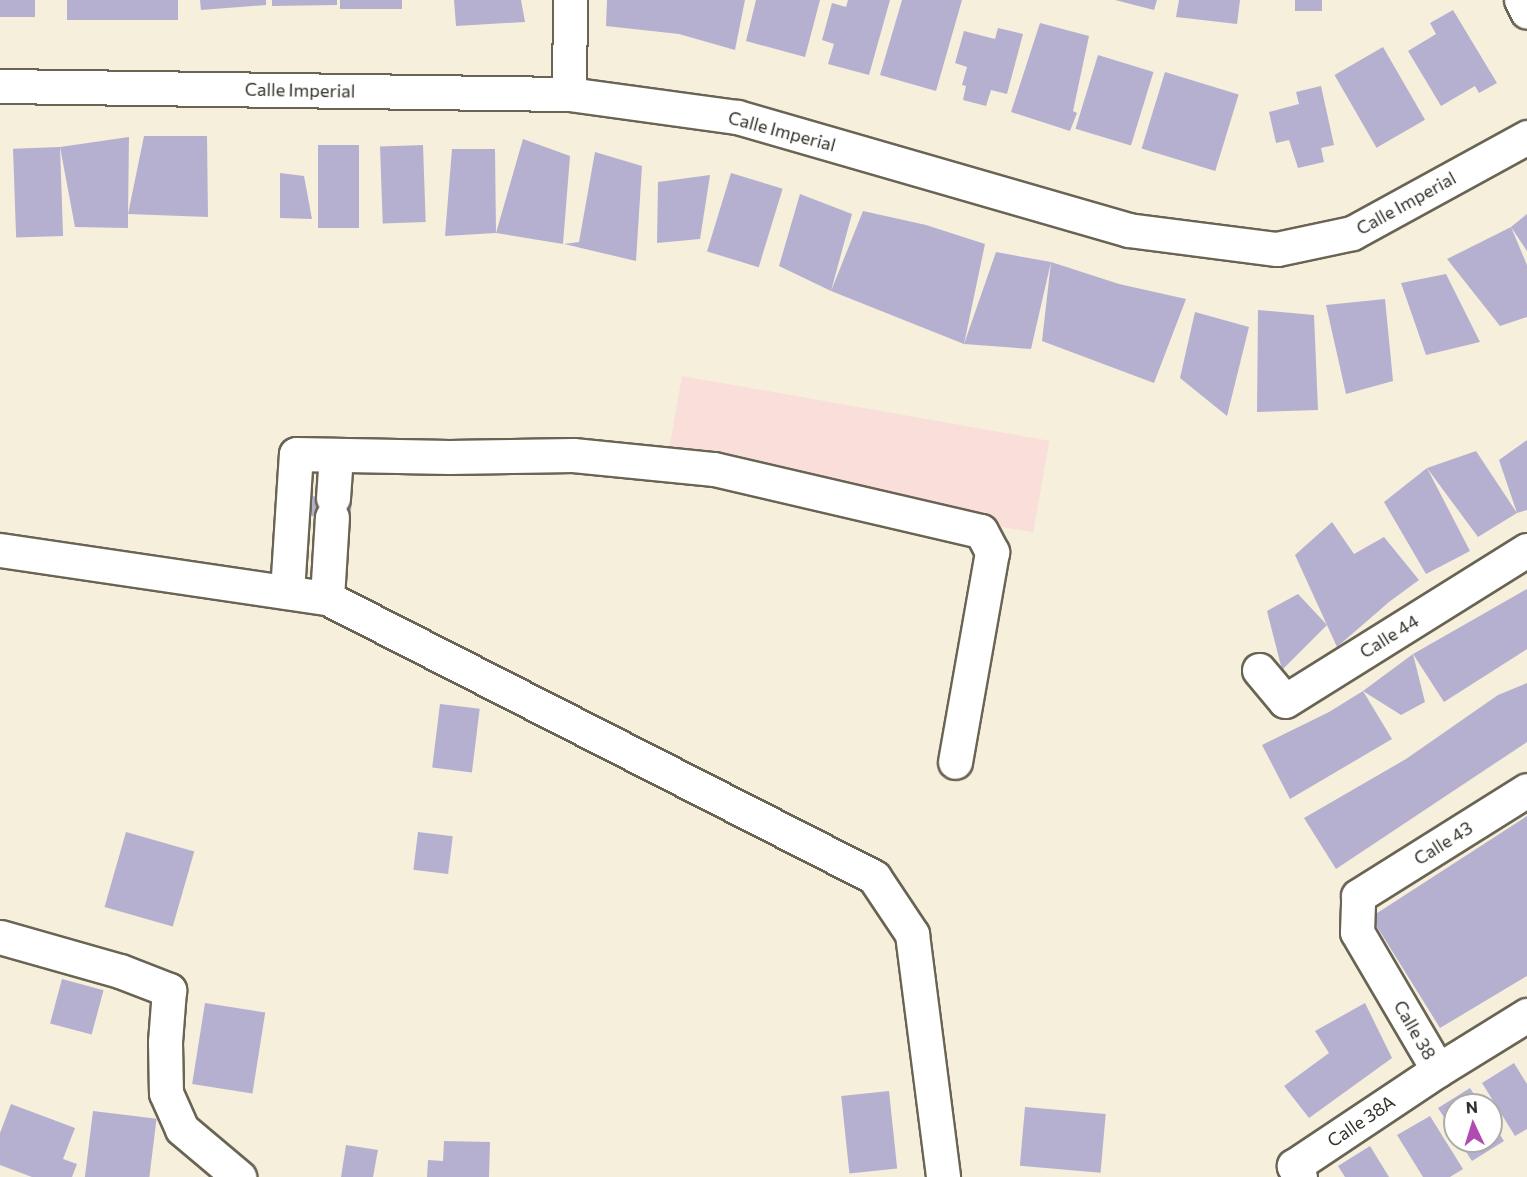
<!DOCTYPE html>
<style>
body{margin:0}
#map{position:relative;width:1527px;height:1177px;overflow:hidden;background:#f5efdc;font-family:Commissioner,sans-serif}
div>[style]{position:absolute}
.industrial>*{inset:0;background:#f9ded9;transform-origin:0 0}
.building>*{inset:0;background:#b6b0d0;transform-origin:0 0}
.roads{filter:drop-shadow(2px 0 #696453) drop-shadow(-2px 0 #696453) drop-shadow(0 2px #696453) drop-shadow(0 -2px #696453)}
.minor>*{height:33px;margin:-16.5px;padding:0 16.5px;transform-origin:16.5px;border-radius:16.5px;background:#fff}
span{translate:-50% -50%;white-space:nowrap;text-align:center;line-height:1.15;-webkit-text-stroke:5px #fff;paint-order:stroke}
.street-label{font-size:18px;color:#333029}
.north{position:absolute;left:1443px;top:1093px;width:60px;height:60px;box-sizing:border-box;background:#fff;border:2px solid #adaca9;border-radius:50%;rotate:356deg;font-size:16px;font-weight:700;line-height:24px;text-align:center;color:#333029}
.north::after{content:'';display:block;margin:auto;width:21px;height:27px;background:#b04bb1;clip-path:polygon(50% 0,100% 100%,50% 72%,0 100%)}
</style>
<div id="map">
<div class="industrial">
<div style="left:682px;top:376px;width:373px;height:93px;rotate:10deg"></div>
</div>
<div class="building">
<div style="left:0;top:0;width:35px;height:17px"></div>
<div style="left:67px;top:0;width:111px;height:20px"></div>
<div style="clip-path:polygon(200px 0,266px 0,266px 5px,201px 10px)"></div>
<div style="clip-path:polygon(272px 0,337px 0,337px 5px,272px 6px)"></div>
<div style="left:340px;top:0;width:62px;height:9px"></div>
<div style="clip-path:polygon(454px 0,521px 0,525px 22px,456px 26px)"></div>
<div style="clip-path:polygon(607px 0,745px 0,735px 50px,679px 34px,606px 26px)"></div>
<div style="clip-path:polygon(756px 0,820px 0,805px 57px,746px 41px)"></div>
<div style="clip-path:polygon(848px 0,890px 0,869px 75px,828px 64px,834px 44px,822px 40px,832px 3px,846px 7px)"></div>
<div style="clip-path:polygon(902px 0,962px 0,936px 91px,880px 75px)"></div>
<div style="clip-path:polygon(1115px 0,1157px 0,1154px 10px)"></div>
<div style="clip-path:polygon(1179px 0,1240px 0,1237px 24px,1176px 17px)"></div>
<div style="left:1295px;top:0;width:27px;height:11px"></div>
<div style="clip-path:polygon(1453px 10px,1497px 83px,1479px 93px,1475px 86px,1441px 106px,1408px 51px,1436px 34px,1430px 23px)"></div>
<div style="clip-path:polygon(1040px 23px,1089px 36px,1073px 111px,1077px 113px,1070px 131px,1011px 112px)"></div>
<div style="clip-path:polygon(998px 28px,1023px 34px,1007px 94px,991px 90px,986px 106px,963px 100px,966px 86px,962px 85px,967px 67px,955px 63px,964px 31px,995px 39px)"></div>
<div style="left:1383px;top:47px;width:84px;height:56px;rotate:60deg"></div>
<div style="left:1098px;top:55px;width:58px;height:77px;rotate:17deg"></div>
<div style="left:1165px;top:72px;width:77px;height:80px;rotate:17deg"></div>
<div style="clip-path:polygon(1321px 86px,1334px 145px,1321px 148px,1324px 162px,1298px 168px,1289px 140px,1276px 143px,1269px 112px,1299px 104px,1296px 92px)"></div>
<div style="clip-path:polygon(144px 136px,207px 136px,208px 217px,128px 214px,128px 228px,75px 227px,60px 147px,129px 137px,128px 214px)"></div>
<div style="clip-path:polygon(523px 139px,570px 156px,563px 244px,496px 233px,445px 236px,452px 149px,495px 149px,496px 233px)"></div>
<div style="left:318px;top:145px;width:41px;height:83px"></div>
<div style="left:423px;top:145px;width:77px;height:43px;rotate:88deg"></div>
<div style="left:60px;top:147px;width:89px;height:47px;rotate:88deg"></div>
<div style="clip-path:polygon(595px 152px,642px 166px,636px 261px,564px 244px,579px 242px)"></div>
<div style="clip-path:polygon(280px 173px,304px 176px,312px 219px,280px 218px)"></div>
<div style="left:731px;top:173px;width:54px;height:82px;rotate:17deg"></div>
<div style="clip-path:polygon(710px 175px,700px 239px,657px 243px,658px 182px)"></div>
<div style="clip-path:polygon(800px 194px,852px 214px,831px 291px,863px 211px,926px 225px,985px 244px,964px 344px,831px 291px,779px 266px)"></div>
<div style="clip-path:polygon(1527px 214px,1527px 251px,1511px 227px,1527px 265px,1527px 317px,1500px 326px,1447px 259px,1511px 227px)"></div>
<div style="clip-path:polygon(996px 252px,1051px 262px,1119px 284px,1186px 299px,1154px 383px,1042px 341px,1051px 262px,1031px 349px,964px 344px)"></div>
<div style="clip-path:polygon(1446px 274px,1480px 342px,1426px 355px,1401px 283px)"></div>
<div style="clip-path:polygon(1385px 299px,1393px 381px,1346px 394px,1326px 305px)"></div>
<div style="clip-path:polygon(1258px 310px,1314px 315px,1318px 410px,1257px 412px)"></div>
<div style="clip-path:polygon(1195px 312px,1249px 327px,1227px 416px,1180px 378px)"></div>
<div style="clip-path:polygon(1527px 440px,1527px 510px,1517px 513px,1478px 537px,1427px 468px,1476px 451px,1517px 513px,1499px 460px)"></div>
<div style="clip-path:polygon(1427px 468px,1470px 551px,1426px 574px,1384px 502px)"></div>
<div style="left:310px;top:496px;width:42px;height:20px;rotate:4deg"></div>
<div style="clip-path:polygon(1332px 522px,1354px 554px,1384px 537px,1419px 580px,1389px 602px,1337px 647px,1295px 555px)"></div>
<div style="clip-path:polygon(1527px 589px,1527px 649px,1444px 702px,1413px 654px,1425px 702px,1401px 715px,1363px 691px,1413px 654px)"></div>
<div style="clip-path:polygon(1298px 594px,1327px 625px,1282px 670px,1267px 611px)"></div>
<div style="clip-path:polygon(1527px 683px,1527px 742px,1336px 869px,1304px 818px,1406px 759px,1498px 695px)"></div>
<div style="clip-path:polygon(1363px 691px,1392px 739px,1290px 799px,1262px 745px,1329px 712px)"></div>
<div style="left:440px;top:704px;width:40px;height:64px;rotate:7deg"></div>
<div style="clip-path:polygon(1527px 816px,1527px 976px,1440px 1028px,1371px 917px)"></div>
<div style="left:126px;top:832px;width:71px;height:78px;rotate:16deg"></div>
<div style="left:418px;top:832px;width:35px;height:38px;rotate:7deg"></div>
<div style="left:62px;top:979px;width:43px;height:46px;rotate:15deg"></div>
<div style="left:205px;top:1003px;width:61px;height:82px;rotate:9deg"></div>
<div style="clip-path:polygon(1365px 1003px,1392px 1058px,1309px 1118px,1284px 1086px,1329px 1053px,1315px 1031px)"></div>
<div style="clip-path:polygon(1514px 1063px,1527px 1084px,1527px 1129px,1515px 1136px,1482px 1083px)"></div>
<div style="clip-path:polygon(1470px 1088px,1481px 1105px,1455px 1105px,1455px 1134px,1438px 1108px)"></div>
<div style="left:889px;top:1091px;width:78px;height:48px;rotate:84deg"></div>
<div style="clip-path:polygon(11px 1104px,75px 1128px,63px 1159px,77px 1164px,72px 1177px,32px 1177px,0 1165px,0 1133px)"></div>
<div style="left:1025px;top:1107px;width:81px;height:59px;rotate:5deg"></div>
<div style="left:93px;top:1111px;width:64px;height:67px;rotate:7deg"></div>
<div style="clip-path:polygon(1430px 1116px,1463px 1169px,1450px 1177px,1423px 1177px,1397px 1135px)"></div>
<div style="clip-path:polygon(1491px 1121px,1504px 1141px,1472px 1161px,1459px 1141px,1491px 1141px)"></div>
<div style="clip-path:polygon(444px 1141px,490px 1142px,489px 1177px,427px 1177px,428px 1160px,443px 1161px)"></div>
<div style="clip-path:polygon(346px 1145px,378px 1150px,373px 1177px,341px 1177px)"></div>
<div style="clip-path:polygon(1370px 1146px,1389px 1177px,1345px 1177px,1338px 1166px)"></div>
</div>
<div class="roads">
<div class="minor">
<div style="left:1521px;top:0;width:13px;rotate:63deg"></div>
<div style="left:0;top:86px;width:569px;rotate:0.81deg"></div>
<div style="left:569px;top:94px;width:170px;rotate:7.8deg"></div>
<div style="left:737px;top:117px;width:407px;rotate:16.1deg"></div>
<div style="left:1128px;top:230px;width:150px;rotate:7.3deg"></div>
<div style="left:1277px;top:249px;width:77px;rotate:-12deg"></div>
<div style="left:1352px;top:233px;width:200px;rotate:-28.7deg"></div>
<div style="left:569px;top:94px;width:94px;rotate:-89.4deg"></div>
<div style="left:333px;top:498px;width:43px;rotate:-86deg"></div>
<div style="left:0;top:550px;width:331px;rotate:8.4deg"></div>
<div style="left:327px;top:598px;width:614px;rotate:27.02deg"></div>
<div style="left:874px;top:877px;width:69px;rotate:56.3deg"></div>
<div style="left:912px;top:934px;width:245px;rotate:82.7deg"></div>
<div style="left:287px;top:592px;width:138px;rotate:-86.3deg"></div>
<div style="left:296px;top:454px;width:153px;rotate:1.1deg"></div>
<div style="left:449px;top:457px;width:124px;rotate:-0.9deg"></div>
<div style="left:573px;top:455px;width:142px;rotate:5.7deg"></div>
<div style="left:714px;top:469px;width:274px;rotate:13.1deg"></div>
<div style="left:981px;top:531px;width:24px;rotate:62deg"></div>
<div style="left:992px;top:552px;width:213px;rotate:100deg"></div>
<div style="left:327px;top:598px;width:81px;rotate:-86.5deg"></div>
<div style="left:1259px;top:670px;width:40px;rotate:50deg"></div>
<div style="left:1285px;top:701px;width:285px;rotate:-32deg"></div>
<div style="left:0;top:937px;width:125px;rotate:15.8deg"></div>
<div style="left:120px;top:971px;width:53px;rotate:21.2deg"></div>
<div style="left:169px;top:990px;width:52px;rotate:94.4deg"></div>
<div style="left:165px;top:1042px;width:51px;rotate:88.9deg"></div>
<div style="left:166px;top:1093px;width:39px;rotate:66deg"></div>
<div style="left:182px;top:1129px;width:75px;rotate:40.1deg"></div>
<div style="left:1438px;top:1070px;width:160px;rotate:-120.4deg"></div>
<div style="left:1357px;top:932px;width:36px;rotate:-88deg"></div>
<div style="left:1358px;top:896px;width:199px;rotate:-32.1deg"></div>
<div style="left:1300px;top:1177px;width:13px;rotate:-119deg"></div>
<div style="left:1294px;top:1166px;width:173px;rotate:-33.7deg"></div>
<div style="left:1438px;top:1070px;width:105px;rotate:-31.7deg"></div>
</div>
</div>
<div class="street-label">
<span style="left:300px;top:90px;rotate:1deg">Calle Imperial</span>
<span style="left:782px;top:131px;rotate:15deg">Calle Imperial</span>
<span style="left:1406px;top:203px;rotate:-29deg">Calle Imperial</span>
<span style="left:1389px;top:636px;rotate:-32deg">Calle 44</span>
<span style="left:1443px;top:843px;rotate:-32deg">Calle 43</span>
<span style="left:1415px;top:1030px;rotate:60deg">Calle 38</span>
<span style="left:1361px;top:1121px;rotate:-34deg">Calle 38A</span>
</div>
<div class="north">N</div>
</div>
